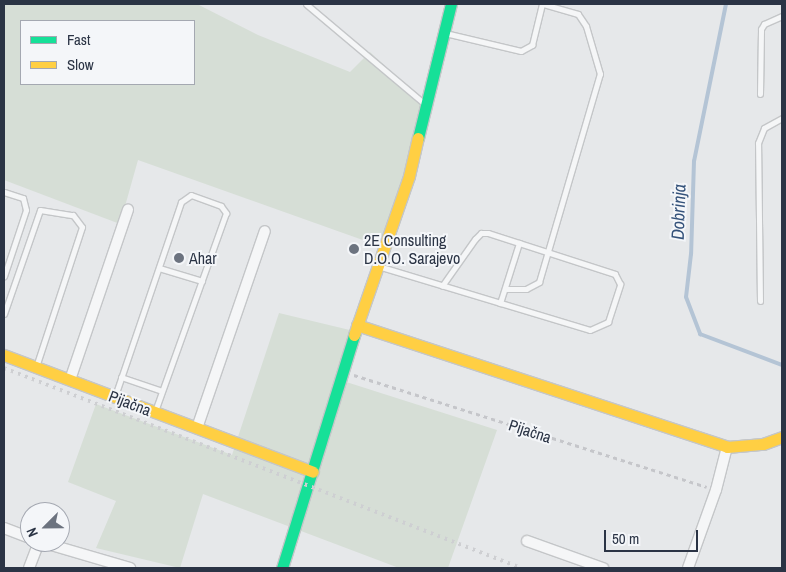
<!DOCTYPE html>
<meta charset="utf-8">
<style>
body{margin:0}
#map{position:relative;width:786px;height:572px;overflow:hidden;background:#e6e8ea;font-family:"Archivo Narrow",sans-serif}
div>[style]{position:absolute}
.green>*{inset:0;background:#d6ded6}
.stream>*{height:4px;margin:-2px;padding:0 2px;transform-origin:2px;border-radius:2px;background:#b4c4d5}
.path>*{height:2.5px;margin-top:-1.25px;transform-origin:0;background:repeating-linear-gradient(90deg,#c5c6ca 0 4px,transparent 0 8px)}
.roads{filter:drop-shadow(1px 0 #c4c6c8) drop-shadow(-1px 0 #c4c6c8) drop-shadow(0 1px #c4c6c8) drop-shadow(0 -1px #c4c6c8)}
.lane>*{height:5px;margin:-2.5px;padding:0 2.5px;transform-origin:2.5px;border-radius:2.5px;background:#f5f6f7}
.street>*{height:10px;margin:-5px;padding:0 5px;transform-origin:5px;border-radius:5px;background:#f5f6f7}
.fast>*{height:11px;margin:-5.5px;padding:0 5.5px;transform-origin:5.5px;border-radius:5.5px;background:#16e098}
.slow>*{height:11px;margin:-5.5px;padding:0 5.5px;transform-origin:5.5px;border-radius:5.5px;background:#ffcf43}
.rail>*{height:4px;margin-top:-2px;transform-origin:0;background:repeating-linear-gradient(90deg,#cecfd2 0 2.5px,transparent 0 7.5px)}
.dots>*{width:14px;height:14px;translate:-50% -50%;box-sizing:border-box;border:2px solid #f4f6f9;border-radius:50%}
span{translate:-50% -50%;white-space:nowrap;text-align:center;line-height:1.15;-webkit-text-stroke:4px #f4f6f9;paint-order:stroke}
.poi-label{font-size:16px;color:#2b3445}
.left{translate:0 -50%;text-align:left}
.street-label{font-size:16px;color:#2b3445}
.water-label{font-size:18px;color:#34527a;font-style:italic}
.frame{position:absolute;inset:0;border:5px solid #2b3445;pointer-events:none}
.legend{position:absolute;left:20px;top:20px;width:175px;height:65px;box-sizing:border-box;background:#f4f6f9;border:1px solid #a4a8b1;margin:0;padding:6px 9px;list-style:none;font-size:15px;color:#2b3445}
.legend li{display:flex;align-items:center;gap:10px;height:25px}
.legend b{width:25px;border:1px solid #a4a8b1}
.north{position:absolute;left:20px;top:502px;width:50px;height:50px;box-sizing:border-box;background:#f4f6f9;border:1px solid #a4a8b1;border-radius:50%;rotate:247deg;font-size:14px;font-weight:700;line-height:20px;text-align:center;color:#2b3445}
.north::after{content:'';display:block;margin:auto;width:18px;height:22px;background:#6c737f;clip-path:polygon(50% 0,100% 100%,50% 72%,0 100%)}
.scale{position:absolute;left:604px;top:530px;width:94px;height:22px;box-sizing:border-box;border:2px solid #2b3445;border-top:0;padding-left:6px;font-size:15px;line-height:18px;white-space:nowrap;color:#2b3445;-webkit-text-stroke:4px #f4f6f9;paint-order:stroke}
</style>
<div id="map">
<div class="green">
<div style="clip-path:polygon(evenodd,4px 4px,197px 4px,258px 35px,350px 72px,370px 52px,428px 106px,388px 249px,138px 160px,120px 224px,4px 180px,4px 4px,21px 21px,194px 21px,194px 84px,21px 84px,21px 21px)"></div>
<div style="clip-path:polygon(279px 313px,358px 332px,340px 380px,497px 430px,448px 568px,399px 568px,203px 494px,180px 568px,96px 548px,116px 501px,68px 482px,96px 404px,232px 455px)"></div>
</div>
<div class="stream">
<div style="left:726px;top:4px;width:160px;rotate:101.5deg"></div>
<div style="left:694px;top:161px;width:93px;rotate:91.8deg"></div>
<div style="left:691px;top:254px;width:43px;rotate:96.6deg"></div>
<div style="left:686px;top:297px;width:40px;rotate:69deg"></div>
<div style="left:700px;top:334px;width:88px;rotate:20.7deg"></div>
</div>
<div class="path">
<div style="left:354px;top:375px;width:370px;rotate:17.6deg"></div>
</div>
<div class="roads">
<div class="lane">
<div style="left:306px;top:4px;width:157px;rotate:40.1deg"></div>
<div style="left:445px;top:33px;width:78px;rotate:13.3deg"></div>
<div style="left:521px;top:51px;width:13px;rotate:-29deg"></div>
<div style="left:532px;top:45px;width:42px;rotate:-76.3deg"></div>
<div style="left:760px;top:94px;width:65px;rotate:-89.1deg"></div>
<div style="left:761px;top:29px;width:6px;rotate:-59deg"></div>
<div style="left:764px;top:24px;width:20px;rotate:-24deg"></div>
<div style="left:4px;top:192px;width:20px;rotate:18deg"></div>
<div style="left:23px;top:198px;width:12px;rotate:76deg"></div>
<div style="left:26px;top:210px;width:70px;rotate:108.4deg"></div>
<div style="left:378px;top:266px;width:221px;rotate:16.8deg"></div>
<div style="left:590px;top:330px;width:20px;rotate:-24deg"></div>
<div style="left:608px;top:322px;width:40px;rotate:-72deg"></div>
<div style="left:620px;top:284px;width:11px;rotate:-117deg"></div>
<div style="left:615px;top:274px;width:133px;rotate:-162.1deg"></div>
<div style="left:488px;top:233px;width:7px;rotate:180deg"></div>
<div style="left:481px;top:233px;width:8px;rotate:135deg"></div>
<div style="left:475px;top:239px;width:57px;rotate:125.1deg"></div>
<div style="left:159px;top:268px;width:45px;rotate:16.8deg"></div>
<div style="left:505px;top:289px;width:21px"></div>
<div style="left:526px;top:289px;width:15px;rotate:-28deg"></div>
<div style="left:539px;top:282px;width:217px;rotate:-73.7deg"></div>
<div style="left:600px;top:74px;width:50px;rotate:-106.3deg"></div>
<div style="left:586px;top:26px;width:14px;rotate:-124deg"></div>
<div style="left:578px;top:14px;width:35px;rotate:-164deg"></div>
<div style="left:760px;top:301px;width:158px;rotate:-90.7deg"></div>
<div style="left:758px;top:143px;width:16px;rotate:-68deg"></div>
<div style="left:764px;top:128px;width:21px;rotate:-29deg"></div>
<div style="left:500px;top:303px;width:63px;rotate:-72.4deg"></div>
<div style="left:4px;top:314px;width:110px;rotate:-70.9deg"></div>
<div style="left:40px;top:210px;width:33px;rotate:9deg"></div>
<div style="left:73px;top:215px;width:15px;rotate:53deg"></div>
<div style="left:82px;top:227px;width:147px;rotate:108.2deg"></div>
<div style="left:121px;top:377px;width:43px;rotate:18.9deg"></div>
<div style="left:115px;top:396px;width:205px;rotate:-71.2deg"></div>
<div style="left:181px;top:202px;width:12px;rotate:-35deg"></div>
<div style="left:191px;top:195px;width:32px;rotate:20deg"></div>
<div style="left:221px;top:206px;width:9px;rotate:54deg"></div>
<div style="left:226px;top:213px;width:210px;rotate:109.7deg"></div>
</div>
<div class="street">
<div style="left:70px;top:380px;width:180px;rotate:-71.2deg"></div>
<div style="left:197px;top:428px;width:208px;rotate:-71deg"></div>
<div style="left:4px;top:528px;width:28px;rotate:21deg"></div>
<div style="left:527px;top:541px;width:81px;rotate:19.6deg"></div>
<div style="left:41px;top:542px;width:93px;rotate:16.3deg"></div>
<div style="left:29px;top:568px;width:28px;rotate:-69deg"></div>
<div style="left:688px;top:568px;width:83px;rotate:-70.3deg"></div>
<div style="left:716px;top:490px;width:44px;rotate:-75.7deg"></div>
</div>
<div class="fast">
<div style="left:418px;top:138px;width:138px;rotate:-76.2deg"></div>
<div style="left:282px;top:568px;width:244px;rotate:-72.8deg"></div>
</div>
<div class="slow">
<div style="left:357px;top:325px;width:390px;rotate:18.2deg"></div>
<div style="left:727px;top:447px;width:36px;rotate:-5deg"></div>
<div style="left:763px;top:444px;width:20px;rotate:-20deg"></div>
<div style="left:354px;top:335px;width:168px;rotate:-70.9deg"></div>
<div style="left:409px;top:176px;width:39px;rotate:-77deg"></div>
<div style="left:4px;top:355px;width:330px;rotate:20.7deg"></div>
</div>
</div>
<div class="rail">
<div style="left:4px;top:368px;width:554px;rotate:21.15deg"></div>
</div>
<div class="dots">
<div style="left:354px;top:249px;background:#6c737f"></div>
<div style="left:179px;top:258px;background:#6c737f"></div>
</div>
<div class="poi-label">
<span class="left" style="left:364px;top:249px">2E Consulting<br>D.O.O. Sarajevo</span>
<span class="left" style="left:189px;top:258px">Ahar</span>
</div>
<div class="street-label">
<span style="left:130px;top:403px;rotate:21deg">Pijačna</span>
<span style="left:530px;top:431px;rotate:18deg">Pijačna</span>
</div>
<div class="water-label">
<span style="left:679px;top:212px;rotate:-88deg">Dobrinja</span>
</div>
<div class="frame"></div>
<ul class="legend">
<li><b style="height:6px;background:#16e098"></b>Fast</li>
<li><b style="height:6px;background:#ffcf43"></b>Slow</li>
</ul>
<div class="north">N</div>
<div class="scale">50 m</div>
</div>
